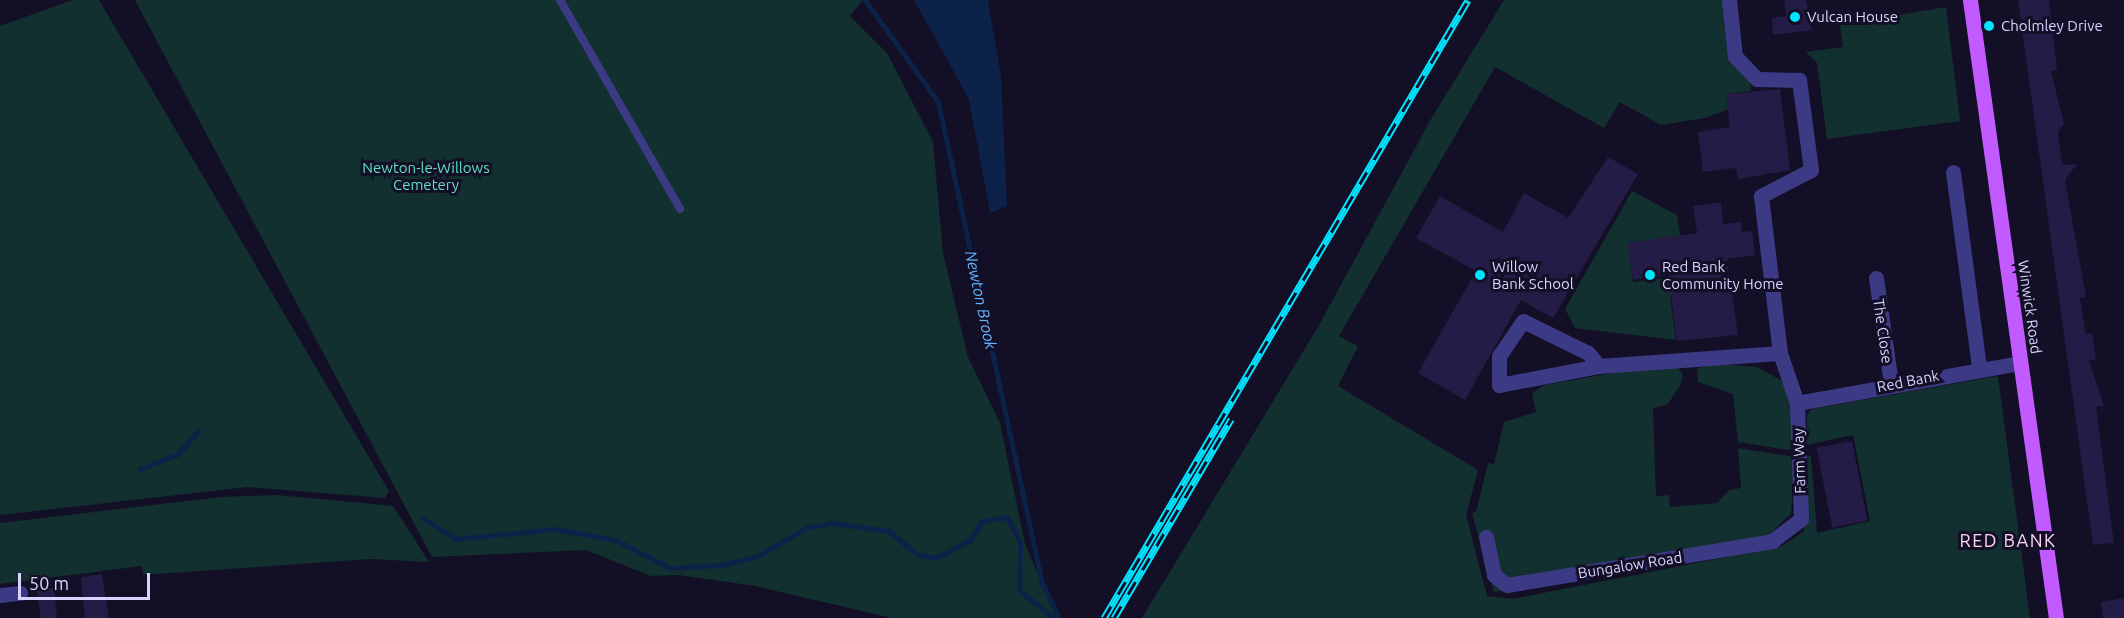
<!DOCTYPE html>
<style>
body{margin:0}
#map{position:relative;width:2124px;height:618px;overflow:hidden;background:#130f26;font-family:Ubuntu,sans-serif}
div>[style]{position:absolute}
.green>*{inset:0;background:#12302f}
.water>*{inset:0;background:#0c2248}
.stream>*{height:5px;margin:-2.5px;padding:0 2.5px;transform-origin:2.5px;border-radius:2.5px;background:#0c2248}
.building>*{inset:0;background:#241b47;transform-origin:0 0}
.service>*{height:8px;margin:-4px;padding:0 4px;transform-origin:4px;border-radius:4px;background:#3d3a85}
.minor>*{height:15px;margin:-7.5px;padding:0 7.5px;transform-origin:7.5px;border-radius:7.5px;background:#3d3a85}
.primary>*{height:15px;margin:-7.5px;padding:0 7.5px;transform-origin:7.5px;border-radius:7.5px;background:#c25bff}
.rail>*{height:7px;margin-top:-3.5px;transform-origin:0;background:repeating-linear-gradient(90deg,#130f26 0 14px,#00e5ff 0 28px);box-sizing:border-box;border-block:2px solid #00e5ff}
.dots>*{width:16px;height:16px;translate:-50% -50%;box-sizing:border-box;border:3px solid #130f26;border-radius:50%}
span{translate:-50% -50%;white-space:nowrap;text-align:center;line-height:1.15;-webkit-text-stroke:6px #130f26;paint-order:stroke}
.poi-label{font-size:15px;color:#d9d4ff}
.left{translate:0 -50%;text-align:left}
.park-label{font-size:15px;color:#5fe0c0}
.street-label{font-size:15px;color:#d9d4ff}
.water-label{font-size:16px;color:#62b6ff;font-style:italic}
.quarter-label{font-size:18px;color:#ffd6f0;letter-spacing:1.5px}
.scale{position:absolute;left:18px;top:573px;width:132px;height:27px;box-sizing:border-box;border:3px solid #d9d4ff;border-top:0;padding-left:8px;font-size:18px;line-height:21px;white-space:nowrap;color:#d9d4ff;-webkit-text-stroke:4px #130f26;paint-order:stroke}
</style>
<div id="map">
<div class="green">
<div style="clip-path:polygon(73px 0,99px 0,389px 491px,385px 498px,248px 487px,0 515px,0 26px)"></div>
<div style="clip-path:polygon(135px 0,863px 0,850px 16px,887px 53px,933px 142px,943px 253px,968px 357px,1000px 423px,1025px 544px,1057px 618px,892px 618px,755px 586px,679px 575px,651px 576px,586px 550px,432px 557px)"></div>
<div style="clip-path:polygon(1504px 0,1725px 0,1734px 61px,1749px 60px,1751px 91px,1726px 94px,1728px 109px,1705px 118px,1661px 125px,1620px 102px,1604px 128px,1495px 67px,1339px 336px,1358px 346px,1338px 386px,1478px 470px,1466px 515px,1487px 596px,1512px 599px,1782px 546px,1804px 531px,1804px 457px,1811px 456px,1817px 533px,1870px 521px,1853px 435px,1807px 445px,1807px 415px,1812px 409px,1998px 376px,2030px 618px,1142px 618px,1318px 327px,1431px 119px)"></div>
<div style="clip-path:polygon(1946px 7px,1960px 121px,1827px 139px,1817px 63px,1806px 52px,1843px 47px,1840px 25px)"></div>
<div style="clip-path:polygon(1632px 191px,1677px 215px,1680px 236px,1628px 243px,1633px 282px,1683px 275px,1694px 293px,1670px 297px,1676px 340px,1575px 328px,1565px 309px)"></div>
<div style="clip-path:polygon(1674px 362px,1683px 375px,1680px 386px,1667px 405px,1653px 408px,1656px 496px,1669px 495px,1670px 507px,1717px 503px,1729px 490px,1741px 488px,1738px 448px,1795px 457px,1791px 513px,1769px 535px,1685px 561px,1494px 592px,1472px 513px,1476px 512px,1488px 463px,1494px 464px,1504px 422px,1536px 412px,1532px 393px,1545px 385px)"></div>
<div style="clip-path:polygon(1712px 363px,1756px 367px,1783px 381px,1791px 396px,1793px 451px,1738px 442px,1733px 394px,1698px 382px,1697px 369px)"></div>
<div style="clip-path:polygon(278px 495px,393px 506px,429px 562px,370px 559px,143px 575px,142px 566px,0 584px,0 523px,221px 497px)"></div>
</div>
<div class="water">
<div style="clip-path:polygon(914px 0,988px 0,1001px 77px,1007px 206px,990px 213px,969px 99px)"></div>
</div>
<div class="stream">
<div style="left:865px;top:0;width:125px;rotate:54.4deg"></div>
<div style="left:938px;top:102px;width:492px;rotate:77.8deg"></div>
<div style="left:1042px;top:583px;width:39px;rotate:64deg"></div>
<div style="left:140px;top:469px;width:41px;rotate:-21.5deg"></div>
<div style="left:178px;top:454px;width:30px;rotate:-49deg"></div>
<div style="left:423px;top:518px;width:39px;rotate:32deg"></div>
<div style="left:456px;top:539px;width:100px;rotate:-5.8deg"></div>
<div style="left:555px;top:529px;width:62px;rotate:10.2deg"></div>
<div style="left:616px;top:540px;width:61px;rotate:27.4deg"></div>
<div style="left:670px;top:568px;width:49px;rotate:-3.5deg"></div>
<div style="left:722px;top:565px;width:37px;rotate:-14deg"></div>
<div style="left:758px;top:556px;width:56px;rotate:-30.3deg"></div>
<div style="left:806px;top:528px;width:26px;rotate:-11deg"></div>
<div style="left:832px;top:523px;width:58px;rotate:8deg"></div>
<div style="left:889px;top:531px;width:38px;rotate:40deg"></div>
<div style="left:918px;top:555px;width:18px;rotate:9deg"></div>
<div style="left:936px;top:558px;width:40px;rotate:-28deg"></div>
<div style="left:971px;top:539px;width:21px;rotate:-59deg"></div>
<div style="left:982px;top:521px;width:25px;rotate:-9deg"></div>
<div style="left:1007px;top:517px;width:29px;rotate:63deg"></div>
<div style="left:1020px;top:543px;width:47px;rotate:91.2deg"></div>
<div style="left:1019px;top:590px;width:45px;rotate:38.7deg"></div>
</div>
<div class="building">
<div style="clip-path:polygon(1784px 0,1806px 0,1813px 30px,1773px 35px,1772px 18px,1786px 16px)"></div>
<div style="clip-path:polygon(2018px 0,2049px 0,2057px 70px,2051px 71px,2064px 124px,2058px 132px,2062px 165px,2077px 164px,2065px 180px,2086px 297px,2080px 298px,2086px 334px,2092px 333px,2096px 359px,2089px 361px,2104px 406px,2096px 407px,2114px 543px,2093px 545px)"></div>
<div style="clip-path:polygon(1780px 89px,1790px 170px,1738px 179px,1736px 168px,1703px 172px,1698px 132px,1730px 127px,1726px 94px)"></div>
<div style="clip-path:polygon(1608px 157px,1638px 174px,1553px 318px,1521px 300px,1465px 400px,1418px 373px,1476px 271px,1416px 238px,1440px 196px,1503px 232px,1524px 193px,1568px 218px)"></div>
<div style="clip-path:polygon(1721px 202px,1723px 224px,1741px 222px,1742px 232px,1752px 231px,1754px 249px,1755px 255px,1727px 259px,1738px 335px,1677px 341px,1668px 275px,1633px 280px,1628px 243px,1697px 233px,1693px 206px)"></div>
<div style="left:1852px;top:441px;width:81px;height:36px;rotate:79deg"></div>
<div style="clip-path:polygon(102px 574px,109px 618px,85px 618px,81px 577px)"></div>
<div style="clip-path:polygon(54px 588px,57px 618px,41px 618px,37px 591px)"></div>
<div style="clip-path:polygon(2124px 598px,2124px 618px,2103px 618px,2101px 602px)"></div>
</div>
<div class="service">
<div style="left:560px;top:0;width:241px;rotate:60.1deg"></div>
</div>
<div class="minor">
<div style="left:1953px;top:172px;width:198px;rotate:82.4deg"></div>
<div style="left:1876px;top:278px;width:106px;rotate:81.9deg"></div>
<div style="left:1599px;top:366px;width:17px;rotate:-130deg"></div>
<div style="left:1588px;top:353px;width:72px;rotate:-153.8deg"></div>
<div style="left:1523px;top:321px;width:42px;rotate:124.4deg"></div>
<div style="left:1499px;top:356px;width:29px;rotate:90deg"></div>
<div style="left:1499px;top:385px;width:102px;rotate:-10.8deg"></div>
<div style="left:1599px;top:366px;width:181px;rotate:-4.1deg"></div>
<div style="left:1797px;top:403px;width:227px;rotate:-10.2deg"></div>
<div style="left:1486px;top:537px;width:39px;rotate:78deg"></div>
<div style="left:1494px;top:575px;width:16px;rotate:38deg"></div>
<div style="left:1507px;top:585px;width:269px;rotate:-9.4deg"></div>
<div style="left:1772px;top:541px;width:36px;rotate:-37deg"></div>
<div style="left:1801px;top:519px;width:116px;rotate:-92deg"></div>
<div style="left:1797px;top:403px;width:53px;rotate:-108.8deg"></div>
<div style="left:1780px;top:353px;width:158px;rotate:-96.9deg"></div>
<div style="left:1761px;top:196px;width:56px;rotate:-27.5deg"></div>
<div style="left:1811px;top:170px;width:91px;rotate:-97.6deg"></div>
<div style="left:1799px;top:80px;width:42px;rotate:-178.6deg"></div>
<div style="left:1757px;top:79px;width:32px;rotate:-134deg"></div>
<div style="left:1735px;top:56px;width:56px;rotate:-96.1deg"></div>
<div style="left:0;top:595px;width:20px;rotate:-6deg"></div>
</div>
<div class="primary">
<div style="left:1970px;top:0;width:624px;rotate:82.08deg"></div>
</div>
<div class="rail">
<div style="left:1104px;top:618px;width:717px;rotate:-59.5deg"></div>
<div style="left:1114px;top:618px;width:231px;rotate:-59.5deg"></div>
</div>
<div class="dots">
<div style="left:1795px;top:17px;background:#00e5ff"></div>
<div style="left:1989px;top:26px;background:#00e5ff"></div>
<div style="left:1480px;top:275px;background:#00e5ff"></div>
<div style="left:1650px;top:275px;background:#00e5ff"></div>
</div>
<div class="poi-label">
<span class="left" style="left:1807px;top:17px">Vulcan House</span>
<span class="left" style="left:2001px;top:26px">Cholmley Drive</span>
<span class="left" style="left:1492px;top:275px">Willow<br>Bank School</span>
<span class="left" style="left:1662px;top:275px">Red Bank<br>Community Home</span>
</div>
<div class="park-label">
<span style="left:426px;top:176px">Newton-le-Willows<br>Cemetery</span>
</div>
<div class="street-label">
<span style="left:2030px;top:307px;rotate:82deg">Winwick Road</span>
<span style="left:1883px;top:331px;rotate:82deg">The Close</span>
<span style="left:1908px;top:381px;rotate:-11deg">Red Bank</span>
<span style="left:1799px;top:461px;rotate:-92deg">Farm Way</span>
<span style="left:1630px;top:565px;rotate:-9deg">Bungalow Road</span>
</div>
<div class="water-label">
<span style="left:981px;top:300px;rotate:78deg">Newton Brook</span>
</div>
<div class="quarter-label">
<span style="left:2008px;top:540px">RED BANK</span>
</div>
<div class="scale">50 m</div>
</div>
